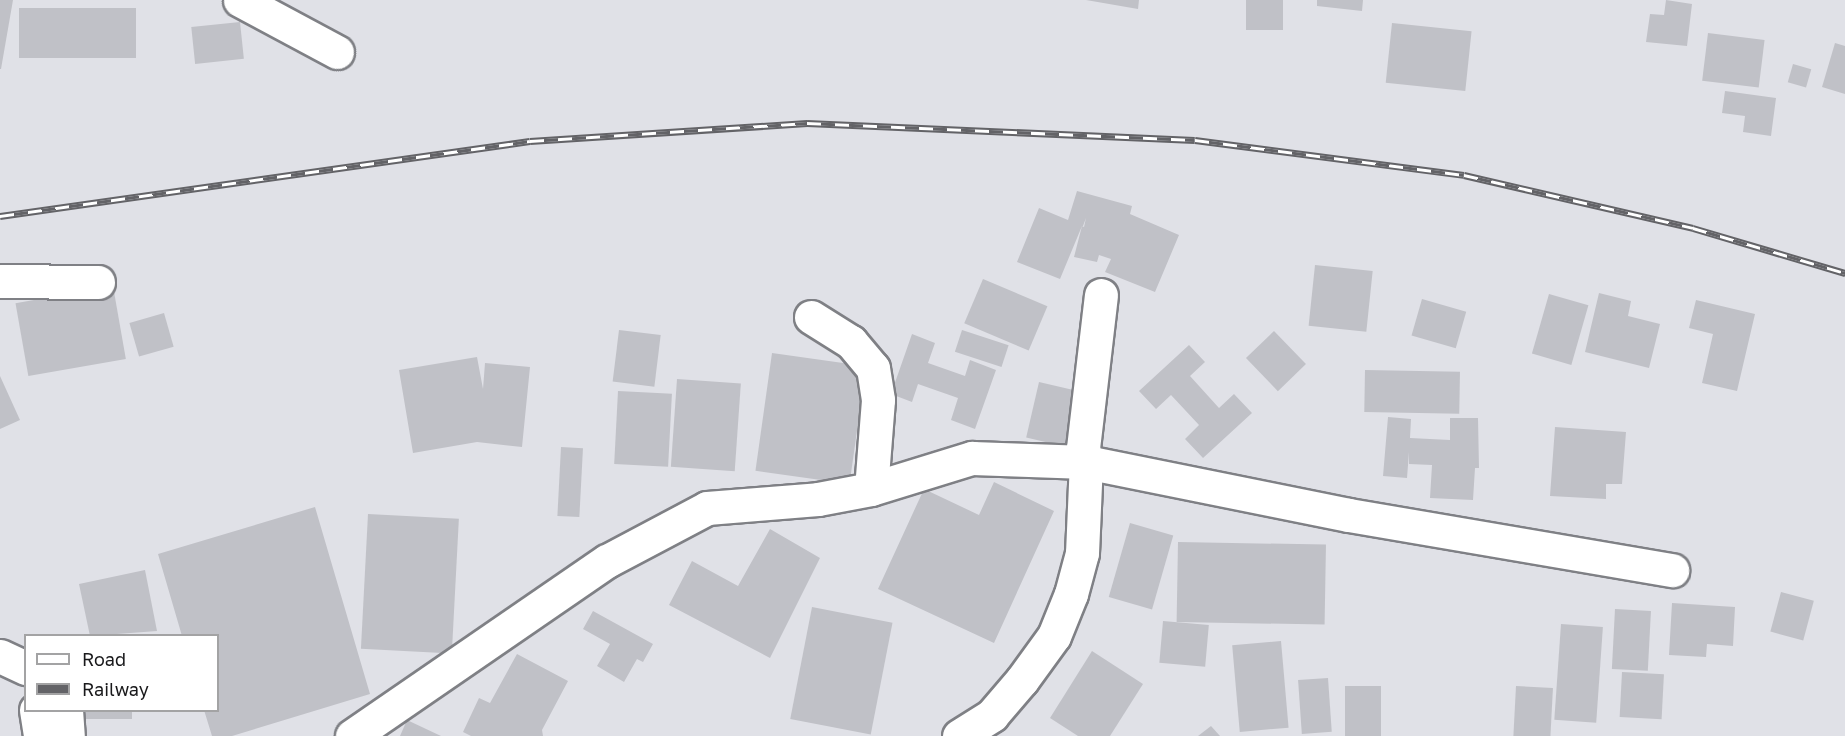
<!DOCTYPE html>
<style>
body{margin:0}
#map{position:relative;width:1845px;height:736px;overflow:hidden;background:#e0e1e7;font-family:"Golos Text",sans-serif}
div>[style]{position:absolute}
.building>*{inset:0;background:#c0c1c7;transform-origin:0 0}
.roads{filter:drop-shadow(2px 0 #7f8085) drop-shadow(-2px 0 #7f8085) drop-shadow(0 2px #7f8085) drop-shadow(0 -2px #7f8085)}
.minor>*{height:33px;margin:-16.5px;padding:0 16.5px;transform-origin:16.5px;border-radius:16.5px;background:#fff}
.rail>*{height:7px;margin-top:-3.5px;transform-origin:0;background:repeating-linear-gradient(90deg,#fff 0 14px,#636367 0 28px);box-sizing:border-box;border-block:2px solid #636367}
span{translate:-50% -50%;white-space:nowrap;text-align:center;line-height:1.15;-webkit-text-stroke:4.5px #fff;paint-order:stroke}
.legend{position:absolute;left:24px;top:634px;width:195px;height:78px;box-sizing:border-box;background:#fff;border:2px solid #a3a3a4;margin:0;padding:8px 10px;list-style:none;font-size:18px;color:#19191b}
.legend li{display:flex;align-items:center;gap:12px;height:30px}
.legend b{width:30px;border:2px solid #a3a3a4}
</style>
<div id="map">
<div class="building">
<div style="clip-path:polygon(0 0,13px 0,1px 69px,0 69px)"></div>
<div style="clip-path:polygon(1086px 0,1139px 0,1138px 9px)"></div>
<div style="left:1246px;top:0;width:37px;height:30px"></div>
<div style="clip-path:polygon(1317px 0,1363px 0,1362px 11px,1317px 6px)"></div>
<div style="clip-path:polygon(1666px 0,1692px 4px,1687px 46px,1646px 42px,1650px 14px,1664px 15px)"></div>
<div style="left:19px;top:8px;width:117px;height:50px"></div>
<div style="left:240px;top:22px;width:37px;height:49px;rotate:84deg"></div>
<div style="left:1392px;top:23px;width:80px;height:60px;rotate:6deg"></div>
<div style="left:1708px;top:33px;width:57px;height:48px;rotate:7deg"></div>
<div style="clip-path:polygon(1835px 43px,1845px 46px,1845px 94px,1822px 87px)"></div>
<div style="left:1793px;top:64px;width:19px;height:19px;rotate:16deg"></div>
<div style="clip-path:polygon(1725px 91px,1776px 98px,1771px 136px,1743px 132px,1745px 116px,1722px 113px)"></div>
<div style="clip-path:polygon(1077px 191px,1132px 206px,1130px 214px,1179px 235px,1155px 292px,1105px 272px,1111px 259px,1099px 255px,1097px 262px,1074px 257px,1082px 226px,1084px 227px,1086px 218px,1083px 226px,1082px 226px,1060px 279px,1017px 262px,1039px 208px,1068px 220px)"></div>
<div style="left:1315px;top:265px;width:58px;height:61px;rotate:6deg"></div>
<div style="left:983px;top:279px;width:70px;height:48px;rotate:23deg"></div>
<div style="left:113px;top:286px;width:74px;height:99px;rotate:80deg"></div>
<div style="clip-path:polygon(1599px 293px,1631px 301px,1628px 316px,1660px 324px,1649px 368px,1585px 352px)"></div>
<div style="left:1549px;top:294px;width:41px;height:62px;rotate:16deg"></div>
<div style="left:1422px;top:299px;width:46px;height:38px;rotate:16deg"></div>
<div style="clip-path:polygon(1696px 300px,1755px 314px,1737px 391px,1702px 383px,1713px 334px,1689px 328px)"></div>
<div style="left:164px;top:313px;width:35px;height:36px;rotate:74deg"></div>
<div style="left:619px;top:330px;width:42px;height:52px;rotate:7deg"></div>
<div style="left:962px;top:330px;width:49px;height:23px;rotate:18deg"></div>
<div style="left:1274px;top:331px;width:46px;height:39px;rotate:46deg"></div>
<div style="clip-path:polygon(912px 334px,935px 343px,928px 363px,965px 376px,970px 360px,996px 370px,975px 429px,951px 420px,958px 398px,918px 384px,912px 402px,891px 394px)"></div>
<div style="clip-path:polygon(1189px 345px,1205px 362px,1190px 376px,1219px 408px,1234px 394px,1252px 413px,1203px 458px,1185px 439px,1199px 425px,1171px 395px,1156px 409px,1139px 391px)"></div>
<div style="left:772px;top:353px;width:95px;height:119px;rotate:8deg"></div>
<div style="clip-path:polygon(477px 357px,483px 389px,485px 363px,530px 367px,522px 447px,477px 442px,413px 453px,399px 370px)"></div>
<div style="left:1365px;top:370px;width:95px;height:42px;rotate:1deg"></div>
<div style="clip-path:polygon(0 376px,20px 420px,0 429px)"></div>
<div style="left:677px;top:379px;width:64px;height:88px;rotate:4deg"></div>
<div style="left:1039px;top:382px;width:43px;height:57px;rotate:13deg"></div>
<div style="left:618px;top:391px;width:54px;height:73px;rotate:3deg"></div>
<div style="clip-path:polygon(1388px 417px,1411px 419px,1410px 438px,1450px 440px,1450px 418px,1478px 418px,1479px 468px,1475px 468px,1473px 500px,1430px 498px,1432px 465px,1409px 464px,1409px 452px,1407px 478px,1383px 476px)"></div>
<div style="clip-path:polygon(1555px 427px,1626px 432px,1622px 484px,1606px 484px,1606px 499px,1550px 496px)"></div>
<div style="left:561px;top:447px;width:22px;height:69px;rotate:3deg"></div>
<div style="clip-path:polygon(994px 482px,1054px 511px,994px 643px,878px 589px,924px 489px,979px 515px)"></div>
<div style="clip-path:polygon(315px 507px,370px 694px,232px 736px,212px 736px,204px 710px,218px 710px,218px 636px,182px 636px,158px 554px)"></div>
<div style="left:368px;top:514px;width:91px;height:135px;rotate:3deg"></div>
<div style="left:1130px;top:523px;width:45px;height:77px;rotate:16deg"></div>
<div style="clip-path:polygon(770px 529px,820px 558px,770px 658px,669px 605px,692px 561px,738px 586px)"></div>
<div style="left:1178px;top:542px;width:148px;height:80px;rotate:1deg"></div>
<div style="clip-path:polygon(145px 570px,157px 631px,90px 636px,79px 584px)"></div>
<div style="left:1781px;top:592px;width:34px;height:41px;rotate:15deg"></div>
<div style="clip-path:polygon(1672px 603px,1735px 607px,1733px 646px,1707px 644px,1706px 657px,1669px 655px)"></div>
<div style="left:812px;top:607px;width:82px;height:114px;rotate:11deg"></div>
<div style="left:1615px;top:609px;width:36px;height:60px;rotate:3deg"></div>
<div style="clip-path:polygon(593px 611px,653px 644px,643px 662px,637px 659px,624px 682px,597px 666px,610px 644px,583px 629px)"></div>
<div style="left:1163px;top:621px;width:46px;height:42px;rotate:5deg"></div>
<div style="left:1561px;top:624px;width:42px;height:96px;rotate:4deg"></div>
<div style="left:1281px;top:641px;width:87px;height:49px;rotate:85deg"></div>
<div style="clip-path:polygon(1092px 651px,1143px 684px,1110px 736px,1078px 736px,1050px 718px)"></div>
<div style="clip-path:polygon(517px 654px,568px 681px,542px 730px,543px 736px,471px 736px,463px 732px,479px 698px,490px 703px)"></div>
<div style="left:1622px;top:672px;width:42px;height:45px;rotate:3deg"></div>
<div style="left:1328px;top:678px;width:54px;height:30px;rotate:86deg"></div>
<div style="left:1345px;top:686px;width:36px;height:50px"></div>
<div style="left:1516px;top:686px;width:37px;height:50px;rotate:3deg"></div>
<div style="left:69px;top:710px;width:63px;height:9px"></div>
<div style="clip-path:polygon(407px 720px,441px 736px,400px 736px)"></div>
<div style="clip-path:polygon(1211px 726px,1220px 736px,1198px 736px)"></div>
</div>
<div class="roads">
<div class="minor">
<div style="left:240px;top:0;width:110px;rotate:28.2deg"></div>
<div style="left:0;top:281px;width:98px;rotate:0.6deg"></div>
<div style="left:811px;top:317px;width:47px;rotate:32deg"></div>
<div style="left:851px;top:342px;width:34px;rotate:50deg"></div>
<div style="left:873px;top:368px;width:32px;rotate:81deg"></div>
<div style="left:878px;top:400px;width:89px;rotate:94.5deg"></div>
<div style="left:0;top:656px;width:29px;rotate:25deg"></div>
<div style="left:36px;top:710px;width:26px;rotate:81deg"></div>
<div style="left:66px;top:710px;width:26px;rotate:86deg"></div>
<div style="left:352px;top:736px;width:309px;rotate:-34.5deg"></div>
<div style="left:607px;top:561px;width:113px;rotate:-27.9deg"></div>
<div style="left:707px;top:508px;width:111px;rotate:-4.6deg"></div>
<div style="left:818px;top:499px;width:54px;rotate:-10.7deg"></div>
<div style="left:871px;top:489px;width:106px;rotate:-17.1deg"></div>
<div style="left:972px;top:458px;width:114px;rotate:2deg"></div>
<div style="left:1086px;top:462px;width:268px;rotate:11.4deg"></div>
<div style="left:1349px;top:515px;width:328px;rotate:9.7deg"></div>
<div style="left:959px;top:736px;width:39px;rotate:-32deg"></div>
<div style="left:992px;top:715px;width:46px;rotate:-49.4deg"></div>
<div style="left:1022px;top:680px;width:54px;rotate:-54deg"></div>
<div style="left:1054px;top:636px;width:45px;rotate:-68deg"></div>
<div style="left:1071px;top:594px;width:42px;rotate:-75deg"></div>
<div style="left:1082px;top:553px;width:91px;rotate:-87.5deg"></div>
<div style="left:1086px;top:462px;width:14px;rotate:-102deg"></div>
<div style="left:1083px;top:448px;width:154px;rotate:-83.3deg"></div>
</div>
</div>
<div class="rail">
<div style="left:0;top:216px;width:535px;rotate:-8.05deg"></div>
<div style="left:530px;top:141px;width:278px;rotate:-3.7deg"></div>
<div style="left:807px;top:123px;width:388px;rotate:2.5deg"></div>
<div style="left:1195px;top:140px;width:271px;rotate:7.4deg"></div>
<div style="left:1464px;top:175px;width:235px;rotate:13deg"></div>
<div style="left:1693px;top:228px;width:159px;rotate:16.5deg"></div>
</div>
<ul class="legend">
<li><b style="height:8px;background:#fff"></b>Road</li>
<li><b style="height:8px;background:#636367"></b>Railway</li>
</ul>
</div>
